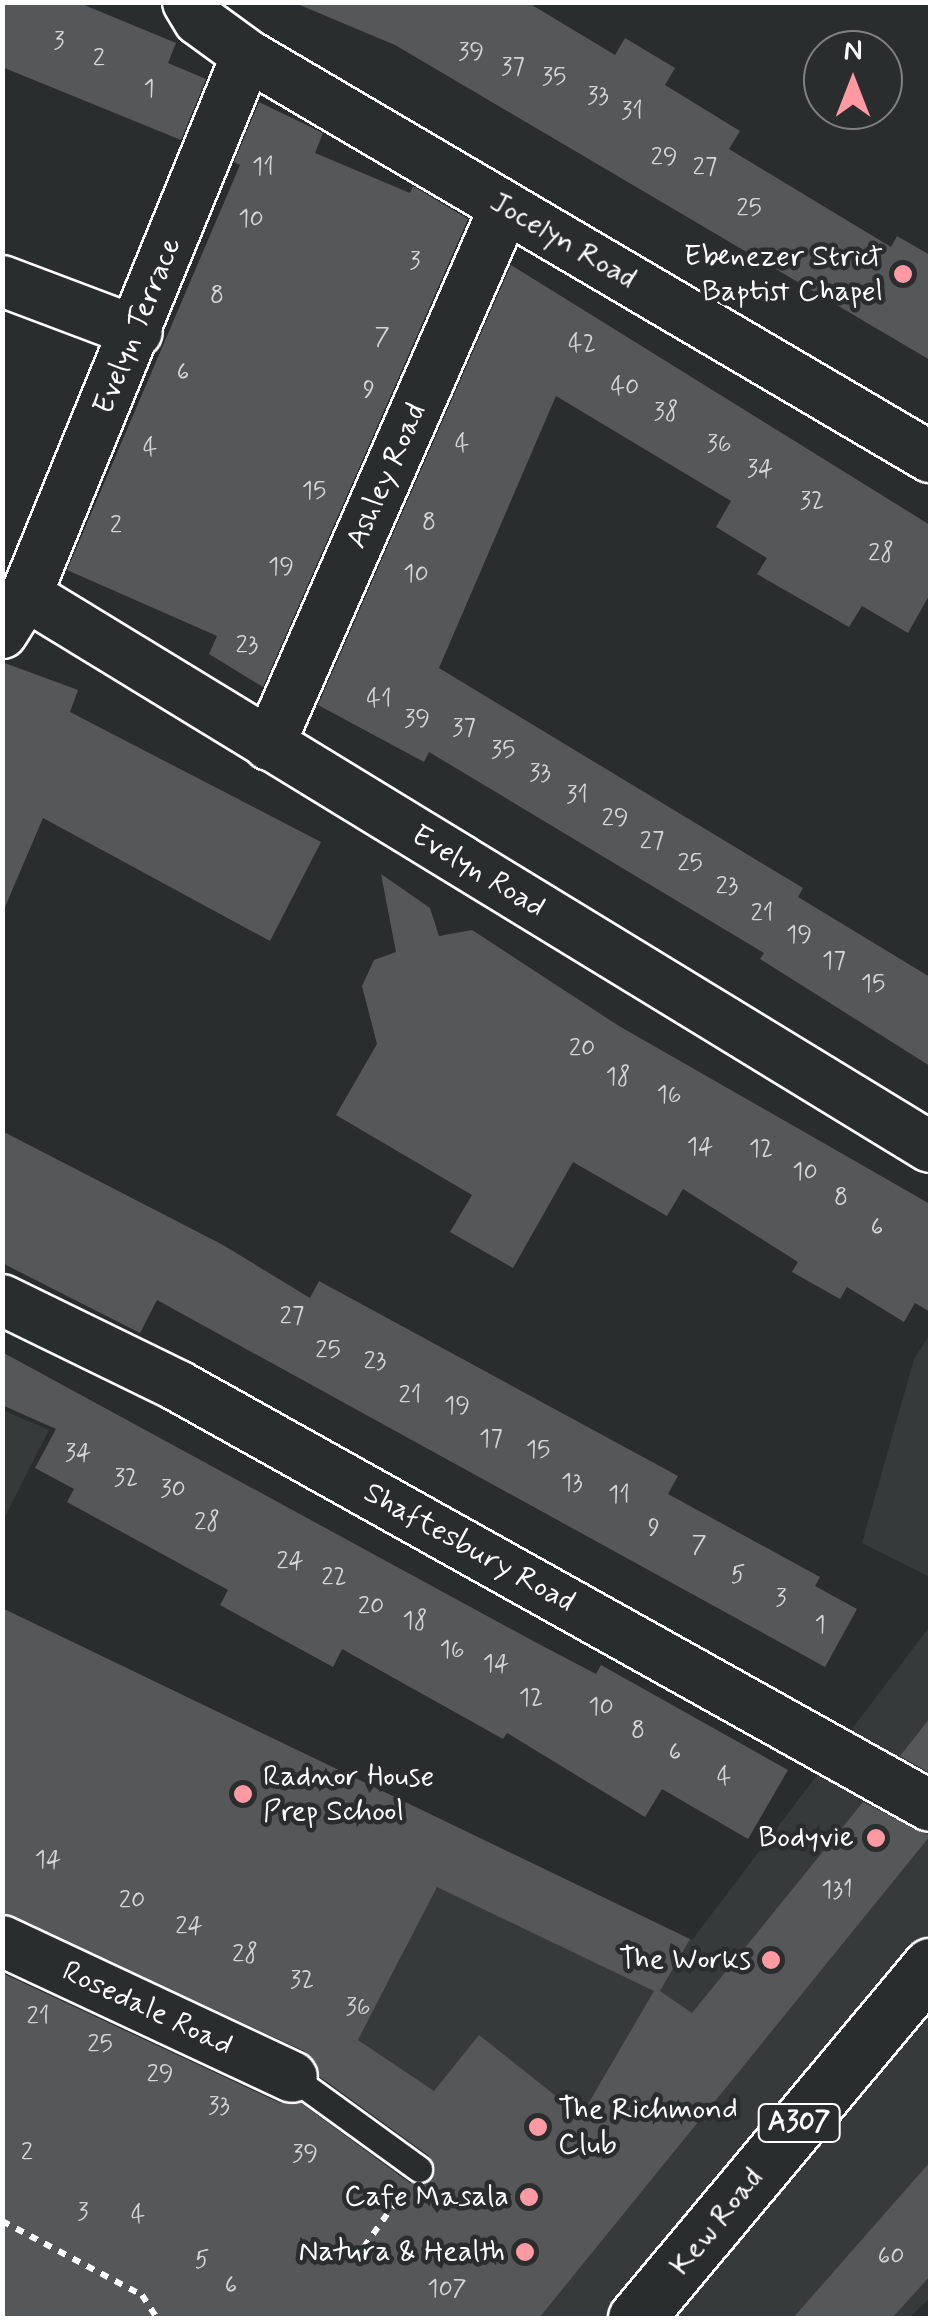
<!DOCTYPE html>
<style>
body{margin:0}
#map{position:relative;width:933px;height:2321px;overflow:hidden;background:#2a2d2e;font-family:Mynerve,sans-serif}
div>[style]{position:absolute}
.built>*{inset:0;background:#373a3b}
.building>*{inset:0;background:#555758}
.path>*{height:6px;margin-top:-3px;transform-origin:0;background:repeating-linear-gradient(90deg,#fff 0 8px,transparent 0 16px)}
.roads{filter:drop-shadow(2px 0 #fff) drop-shadow(-2px 0 #fff) drop-shadow(0 2px #fff) drop-shadow(0 -2px #fff)}
.lane>*{height:25px;margin:-12.5px;padding:0 12.5px;transform-origin:12.5px;border-radius:12.5px;background:#2a2d2e}
.street>*{height:50px;margin:-25px;padding:0 25px;transform-origin:25px;border-radius:25px;background:#2a2d2e}
.primary>*{height:55px;margin:-27.5px;padding:0 27.5px;transform-origin:27.5px;border-radius:27.5px;background:#2a2d2e}
.dots>*{width:28px;height:28px;translate:-50% -50%;box-sizing:border-box;border:5px solid #2a2d2e;border-radius:50%}
span{translate:-50% -50%;white-space:nowrap;text-align:center;line-height:1.15;-webkit-text-stroke:9px #2a2d2e;paint-order:stroke}
.number-label{font-size:25px;color:#d4d5d5}
.number-label span{-webkit-text-stroke-width:0}
.shield-label span{padding:2px 8px;background:#2a2d2e;border:2px solid;border-radius:8px;-webkit-text-stroke-width:0}
.shield-label{font-size:28px;color:#fff;font-weight:700}
.street-label{font-size:30px;color:#fff}
.poi-label{font-size:30px;color:#fff}
.right{translate:-100% -50%;text-align:right}
.left{translate:0 -50%;text-align:left}
.frame{position:absolute;inset:0;border:5px solid #fff;pointer-events:none}
.north{position:absolute;left:803px;top:30px;width:100px;height:100px;box-sizing:border-box;background:#2a2d2e;border:2px solid #7f8182;border-radius:50%;rotate:0deg;font-size:28px;font-weight:700;line-height:40px;text-align:center;color:#fff}
.north::after{content:'';display:block;margin:auto;width:35px;height:45px;background:#ff9aa2;clip-path:polygon(50% 0,100% 100%,50% 72%,0 100%)}
</style>
<div id="map">
<div class="built">
<div style="clip-path:polygon(930px 1334px,930px 1577px,862px 1543px,914px 1359px)"></div>
<div style="clip-path:polygon(3px 1410px,49px 1430px,3px 1520px)"></div>
<div style="clip-path:polygon(2px 1608px,692px 1940px,930px 1626px,930px 2298px,909px 2318px,285px 2318px,314px 2263px,403px 2309px,440px 2160px,400px 2136px,431px 2090px,358px 2040px,407px 1946px,3px 1751px)"></div>
</div>
<div class="building">
<div style="clip-path:polygon(2px 2px,77px 2px,176px 43px,168px 63px,206px 79px,181px 140px,2px 67px)"></div>
<div style="clip-path:polygon(527px 2px,615px 55px,625px 38px,675px 68px,665px 85px,740px 131px,729px 149px,891px 247px,897px 236px,930px 255px,930px 360px,395px 45px,295px 3px)"></div>
<div style="clip-path:polygon(259px 102px,323px 133px,315px 153px,410px 193px,413px 186px,468px 219px,263px 687px,209px 654px,217px 636px,67px 570px,240px 165px,234px 162px)"></div>
<div style="clip-path:polygon(511px 265px,930px 525px,930px 594px,908px 633px,862px 606px,849px 627px,757px 574px,767px 558px,716px 527px,731px 501px,556px 396px,439px 668px,803px 888px,798px 897px,930px 977px,930px 1066px,760px 959px,764px 953px,429px 752px,424px 762px,318px 705px)"></div>
<div style="clip-path:polygon(2px 662px,78px 690px,70px 712px,321px 842px,270px 941px,43px 818px,2px 914px)"></div>
<div style="clip-path:polygon(381px 874px,430px 908px,439px 936px,472px 930px,619px 1026px,930px 1204px,930px 1312px,915px 1303px,904px 1322px,847px 1287px,840px 1299px,792px 1272px,798px 1262px,683px 1189px,667px 1216px,573px 1162px,513px 1268px,450px 1232px,472px 1195px,336px 1115px,377px 1044px,362px 986px,374px 960px,396px 952px)"></div>
<div style="clip-path:polygon(2px 1131px,223px 1245px,310px 1298px,319px 1281px,678px 1476px,668px 1494px,820px 1577px,815px 1586px,857px 1609px,825px 1667px,157px 1300px,140px 1333px,2px 1263px)"></div>
<div style="clip-path:polygon(2px 1352px,535px 1642px,596px 1674px,601px 1665px,788px 1770px,748px 1839px,662px 1789px,645px 1817px,507px 1733px,503px 1739px,342px 1649px,333px 1667px,220px 1605px,228px 1590px,67px 1502px,74px 1489px,35px 1468px,56px 1429px,2px 1405px)"></div>
<div style="clip-path:polygon(evenodd,2px 1608px,690px 1939px,660px 1991px,692px 2013px,863px 1802px,930px 1836px,539px 2318px,2px 2318px,2px 1973px,280px 2103px,301px 2103px,410px 2183px,426px 2183px,435px 2170px,429px 2156px,320px 2077px,304px 2051px,2px 1913px,2px 1608px,437px 1887px,654px 1991px,581px 2116px,479px 2035px,434px 2091px,358px 2040px,437px 1887px)"></div>
<div style="clip-path:polygon(930px 1718px,930px 1773px,900px 1756px)"></div>
<div style="clip-path:polygon(930px 2162px,930px 2276px,892px 2318px,793px 2318px)"></div>
</div>
<div class="path">
<div style="left:2px;top:2221px;width:158px;rotate:27.9deg"></div>
<div style="left:142px;top:2295px;width:27px;rotate:57deg"></div>
<div style="left:364px;top:2247px;width:54px;rotate:-54.8deg"></div>
</div>
<div class="roads">
<div class="lane">
<div style="left:292px;top:2077px;width:157px;rotate:35.9deg"></div>
</div>
<div class="street">
<div style="left:188px;top:2px;width:21px;rotate:59deg"></div>
<div style="left:199px;top:20px;width:59px;rotate:36.1deg"></div>
<div style="left:247px;top:55px;width:793px;rotate:30.48deg"></div>
<div style="left:2px;top:281px;width:144px;rotate:20.7deg"></div>
<div style="left:26px;top:595px;width:1059px;rotate:31.41deg"></div>
<div style="left:2px;top:633px;width:45px;rotate:-57.7deg"></div>
<div style="left:26px;top:595px;width:583px;rotate:-67.74deg"></div>
<div style="left:269px;top:745px;width:587px;rotate:-66.31deg"></div>
<div style="left:2px;top:1300px;width:196px;rotate:26deg"></div>
<div style="left:178px;top:1386px;width:861px;rotate:29.18deg"></div>
<div style="left:2px;top:1941px;width:320px;rotate:25.1deg"></div>
</div>
<div class="primary">
<div style="left:636px;top:2318px;width:459px;rotate:-50.1deg"></div>
</div>
</div>
<div class="dots">
<div style="left:903px;top:274px;background:#ff9aa2"></div>
<div style="left:243px;top:1794px;background:#ff9aa2"></div>
<div style="left:876px;top:1838px;background:#ff9aa2"></div>
<div style="left:771px;top:1960px;background:#ff9aa2"></div>
<div style="left:538px;top:2127px;background:#ff9aa2"></div>
<div style="left:529px;top:2197px;background:#ff9aa2"></div>
<div style="left:525px;top:2252px;background:#ff9aa2"></div>
</div>
<div class="number-label">
<span style="left:59px;top:42px">3</span>
<span style="left:471px;top:53px">39</span>
<span style="left:99px;top:59px">2</span>
<span style="left:513px;top:68px">37</span>
<span style="left:554px;top:78px">35</span>
<span style="left:149px;top:90px">1</span>
<span style="left:598px;top:97px">33</span>
<span style="left:632px;top:112px">31</span>
<span style="left:664px;top:158px">29</span>
<span style="left:263px;top:168px">11</span>
<span style="left:705px;top:168px">27</span>
<span style="left:749px;top:209px">25</span>
<span style="left:251px;top:220px">10</span>
<span style="left:415px;top:262px">3</span>
<span style="left:217px;top:296px">8</span>
<span style="left:382px;top:338px">7</span>
<span style="left:582px;top:345px">42</span>
<span style="left:183px;top:373px">6</span>
<span style="left:625px;top:388px">40</span>
<span style="left:369px;top:391px">9</span>
<span style="left:666px;top:413px">38</span>
<span style="left:462px;top:445px">4</span>
<span style="left:719px;top:445px">36</span>
<span style="left:150px;top:449px">4</span>
<span style="left:760px;top:470px">34</span>
<span style="left:314px;top:492px">15</span>
<span style="left:812px;top:502px">32</span>
<span style="left:429px;top:523px">8</span>
<span style="left:116px;top:526px">2</span>
<span style="left:881px;top:554px">28</span>
<span style="left:281px;top:568px">19</span>
<span style="left:416px;top:575px">10</span>
<span style="left:247px;top:646px">23</span>
<span style="left:379px;top:700px">41</span>
<span style="left:417px;top:720px">39</span>
<span style="left:464px;top:729px">37</span>
<span style="left:503px;top:751px">35</span>
<span style="left:540px;top:774px">33</span>
<span style="left:577px;top:796px">31</span>
<span style="left:615px;top:819px">29</span>
<span style="left:652px;top:842px">27</span>
<span style="left:690px;top:864px">25</span>
<span style="left:727px;top:887px">23</span>
<span style="left:762px;top:914px">21</span>
<span style="left:799px;top:936px">19</span>
<span style="left:834px;top:962px">17</span>
<span style="left:873px;top:985px">15</span>
<span style="left:582px;top:1049px">20</span>
<span style="left:618px;top:1078px">18</span>
<span style="left:669px;top:1096px">16</span>
<span style="left:700px;top:1148px">14</span>
<span style="left:761px;top:1150px">12</span>
<span style="left:805px;top:1173px">10</span>
<span style="left:841px;top:1198px">8</span>
<span style="left:877px;top:1228px">6</span>
<span style="left:292px;top:1317px">27</span>
<span style="left:328px;top:1351px">25</span>
<span style="left:375px;top:1362px">23</span>
<span style="left:410px;top:1396px">21</span>
<span style="left:457px;top:1407px">19</span>
<span style="left:491px;top:1440px">17</span>
<span style="left:538px;top:1451px">15</span>
<span style="left:78px;top:1454px">34</span>
<span style="left:126px;top:1479px">32</span>
<span style="left:572px;top:1484px">13</span>
<span style="left:173px;top:1490px">30</span>
<span style="left:619px;top:1496px">11</span>
<span style="left:207px;top:1523px">28</span>
<span style="left:654px;top:1529px">9</span>
<span style="left:699px;top:1546px">7</span>
<span style="left:290px;top:1562px">24</span>
<span style="left:738px;top:1576px">5</span>
<span style="left:334px;top:1578px">22</span>
<span style="left:781px;top:1599px">3</span>
<span style="left:371px;top:1607px">20</span>
<span style="left:415px;top:1622px">18</span>
<span style="left:820px;top:1626px">1</span>
<span style="left:452px;top:1651px">16</span>
<span style="left:496px;top:1665px">14</span>
<span style="left:531px;top:1699px">12</span>
<span style="left:601px;top:1708px">10</span>
<span style="left:638px;top:1731px">8</span>
<span style="left:675px;top:1753px">6</span>
<span style="left:724px;top:1778px">4</span>
<span style="left:48px;top:1861px">14</span>
<span style="left:837px;top:1891px">131</span>
<span style="left:132px;top:1901px">20</span>
<span style="left:189px;top:1927px">24</span>
<span style="left:245px;top:1955px">28</span>
<span style="left:302px;top:1981px">32</span>
<span style="left:358px;top:2008px">36</span>
<span style="left:38px;top:2017px">21</span>
<span style="left:100px;top:2045px">25</span>
<span style="left:160px;top:2075px">29</span>
<span style="left:219px;top:2107px">33</span>
<span style="left:27px;top:2153px">2</span>
<span style="left:305px;top:2155px">39</span>
<span style="left:83px;top:2213px">3</span>
<span style="left:138px;top:2216px">4</span>
<span style="left:891px;top:2257px">60</span>
<span style="left:202px;top:2261px">5</span>
<span style="left:231px;top:2286px">6</span>
<span style="left:447px;top:2290px">107</span>
</div>
<div class="shield-label">
<span style="left:799px;top:2123px">A307</span>
</div>
<div class="street-label">
<span style="left:563px;top:241px;rotate:30deg">Jocelyn Road</span>
<span style="left:138px;top:326px;rotate:-68deg">Evelyn Terrace</span>
<span style="left:387px;top:476px;rotate:-66deg">Ashley Road</span>
<span style="left:478px;top:872px;rotate:31deg">Evelyn Road</span>
<span style="left:469px;top:1548px;rotate:29deg">Shaftesbury Road</span>
<span style="left:147px;top:2009px;rotate:25deg">Rosedale Road</span>
<span style="left:717px;top:2222px;rotate:-51deg">Kew Road</span>
</div>
<div class="poi-label">
<span class="right" style="left:883px;top:274px">Ebenezer Strict<br>Baptist Chapel</span>
<span class="left" style="left:263px;top:1794px">Radnor House<br>Prep School</span>
<span class="right" style="left:854px;top:1838px">Bodyvie</span>
<span class="right" style="left:751px;top:1960px">The Works</span>
<span class="left" style="left:558px;top:2127px">The Richmond<br>Club</span>
<span class="right" style="left:509px;top:2197px">Cafe Masala</span>
<span class="right" style="left:505px;top:2252px">Natura &amp; Health</span>
</div>
<div class="frame"></div>
<div class="north">N</div>
</div>
